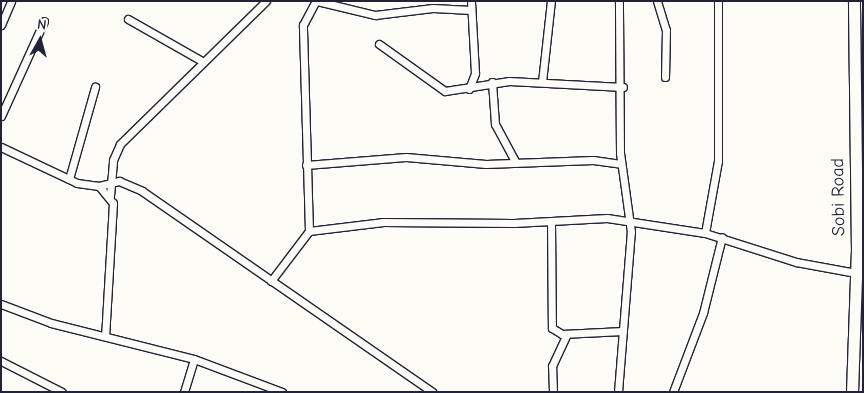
<!DOCTYPE html>
<style>
body{margin:0}
#map{position:relative;width:864px;height:393px;overflow:hidden;background:#fdfcf7;font-family:"Comic Neue",sans-serif}
div>[style]{position:absolute}
.roads{filter:drop-shadow(1px 0 #22223b) drop-shadow(-1px 0 #22223b) drop-shadow(0 1px #22223b) drop-shadow(0 -1px #22223b)}
.minor>*{height:7px;margin:-3.5px;padding:0 3.5px;transform-origin:3.5px;border-radius:3.5px;background:#fdfcf7}
.trunk>*{height:11px;margin:-5.5px;padding:0 5.5px;transform-origin:5.5px;border-radius:5.5px;background:#fdfcf7}
span{translate:-50% -50%;white-space:nowrap;text-align:center;line-height:1.15;-webkit-text-stroke:4px #fdfcf7;paint-order:stroke}
.street-label{font-size:18px;color:#22223b}
.frame{position:absolute;inset:0;border:2px solid #22223b;pointer-events:none}
.north{position:absolute;left:15px;top:15px;width:50px;height:50px;-webkit-text-stroke:4px #fdfcf7;paint-order:stroke;rotate:7deg;font-size:14px;font-weight:700;line-height:20px;text-align:center;color:#22223b}
.north::after{content:'';display:block;margin:auto;width:18px;height:22px;background:#22223b;clip-path:polygon(50% 0,100% 100%,50% 72%,0 100%)}
</style>
<div id="map">
<div class="roads">
<div class="minor">
<div style="left:317px;top:1px;width:60px;rotate:13.6deg"></div>
<div style="left:375px;top:15px;width:58px;rotate:-6.9deg"></div>
<div style="left:433px;top:8px;width:38px;rotate:3deg"></div>
<div style="left:657px;top:1px;width:30px;rotate:73deg"></div>
<div style="left:666px;top:30px;width:47px;rotate:91.2deg"></div>
<div style="left:128px;top:19px;width:85px;rotate:29.6deg"></div>
<div style="left:1px;top:25px;width:26px;rotate:-67deg"></div>
<div style="left:379px;top:44px;width:81px;rotate:35.5deg"></div>
<div style="left:445px;top:91px;width:65px;rotate:-8.9deg"></div>
<div style="left:509px;top:81px;width:114px;rotate:3deg"></div>
<div style="left:492px;top:82px;width:42px;rotate:85.9deg"></div>
<div style="left:495px;top:124px;width:44px;rotate:61.7deg"></div>
<div style="left:542px;top:82px;width:81px;rotate:-83.7deg"></div>
<div style="left:469px;top:89px;width:17px;rotate:-69deg"></div>
<div style="left:475px;top:73px;width:72px;rotate:-93.2deg"></div>
<div style="left:1px;top:116px;width:104px;rotate:-65.6deg"></div>
<div style="left:1px;top:147px;width:84px;rotate:25.3deg"></div>
<div style="left:77px;top:183px;width:22px;rotate:8deg"></div>
<div style="left:99px;top:186px;width:21px;rotate:-14deg"></div>
<div style="left:119px;top:181px;width:25px;rotate:23deg"></div>
<div style="left:142px;top:191px;width:353px;rotate:34.7deg"></div>
<div style="left:306px;top:165px;width:100px;rotate:-4.6deg"></div>
<div style="left:406px;top:157px;width:80px;rotate:5deg"></div>
<div style="left:486px;top:164px;width:107px;rotate:-2.1deg"></div>
<div style="left:593px;top:160px;width:28px;rotate:8deg"></div>
<div style="left:69px;top:179px;width:96px;rotate:-74.2deg"></div>
<div style="left:99px;top:186px;width:22px;rotate:51deg"></div>
<div style="left:113px;top:203px;width:133px;rotate:93.4deg"></div>
<div style="left:110px;top:196px;width:36px;rotate:-85deg"></div>
<div style="left:113px;top:160px;width:17px;rotate:-66deg"></div>
<div style="left:120px;top:144px;width:204px;rotate:-44.4deg"></div>
<div style="left:551px;top:222px;width:106px;rotate:89.5deg"></div>
<div style="left:552px;top:328px;width:12px;rotate:31deg"></div>
<div style="left:562px;top:334px;width:61px;rotate:-2.8deg"></div>
<div style="left:309px;top:231px;width:206px;rotate:-91.7deg"></div>
<div style="left:303px;top:25px;width:27px;rotate:-62deg"></div>
<div style="left:705px;top:233px;width:73px;rotate:-79.8deg"></div>
<div style="left:718px;top:161px;width:160px;rotate:-90deg"></div>
<div style="left:271px;top:281px;width:63px;rotate:-52.8deg"></div>
<div style="left:309px;top:231px;width:75px;rotate:-6.9deg"></div>
<div style="left:383px;top:222px;width:131px;rotate:0.4deg"></div>
<div style="left:514px;top:223px;width:93px;rotate:-3.1deg"></div>
<div style="left:607px;top:218px;width:99px;rotate:8.7deg"></div>
<div style="left:705px;top:233px;width:96px;rotate:17.7deg"></div>
<div style="left:796px;top:262px;width:61px;rotate:10.4deg"></div>
<div style="left:1px;top:304px;width:53px;rotate:20.8deg"></div>
<div style="left:51px;top:323px;width:147px;rotate:14.1deg"></div>
<div style="left:194px;top:359px;width:94px;rotate:20.6deg"></div>
<div style="left:1px;top:361px;width:68px;rotate:26.9deg"></div>
<div style="left:184px;top:392px;width:34px;rotate:-73deg"></div>
<div style="left:553px;top:392px;width:26px;rotate:-92deg"></div>
<div style="left:552px;top:366px;width:35px;rotate:-65deg"></div>
<div style="left:618px;top:392px;width:161px;rotate:-85.4deg"></div>
<div style="left:631px;top:232px;width:80px;rotate:-97.9deg"></div>
<div style="left:620px;top:153px;width:152px;rotate:-90.4deg"></div>
<div style="left:673px;top:392px;width:85px;rotate:-69.2deg"></div>
<div style="left:703px;top:313px;width:78px;rotate:-76deg"></div>
</div>
<div class="trunk">
<div style="left:852px;top:392px;width:141px;rotate:-88deg"></div>
<div style="left:857px;top:251px;width:250px;rotate:-90.7deg"></div>
</div>
</div>
<div class="street-label">
<span style="left:839px;top:197px;rotate:-91deg">Sobi Road</span>
</div>
<div class="frame"></div>
<div class="north">N</div>
</div>
